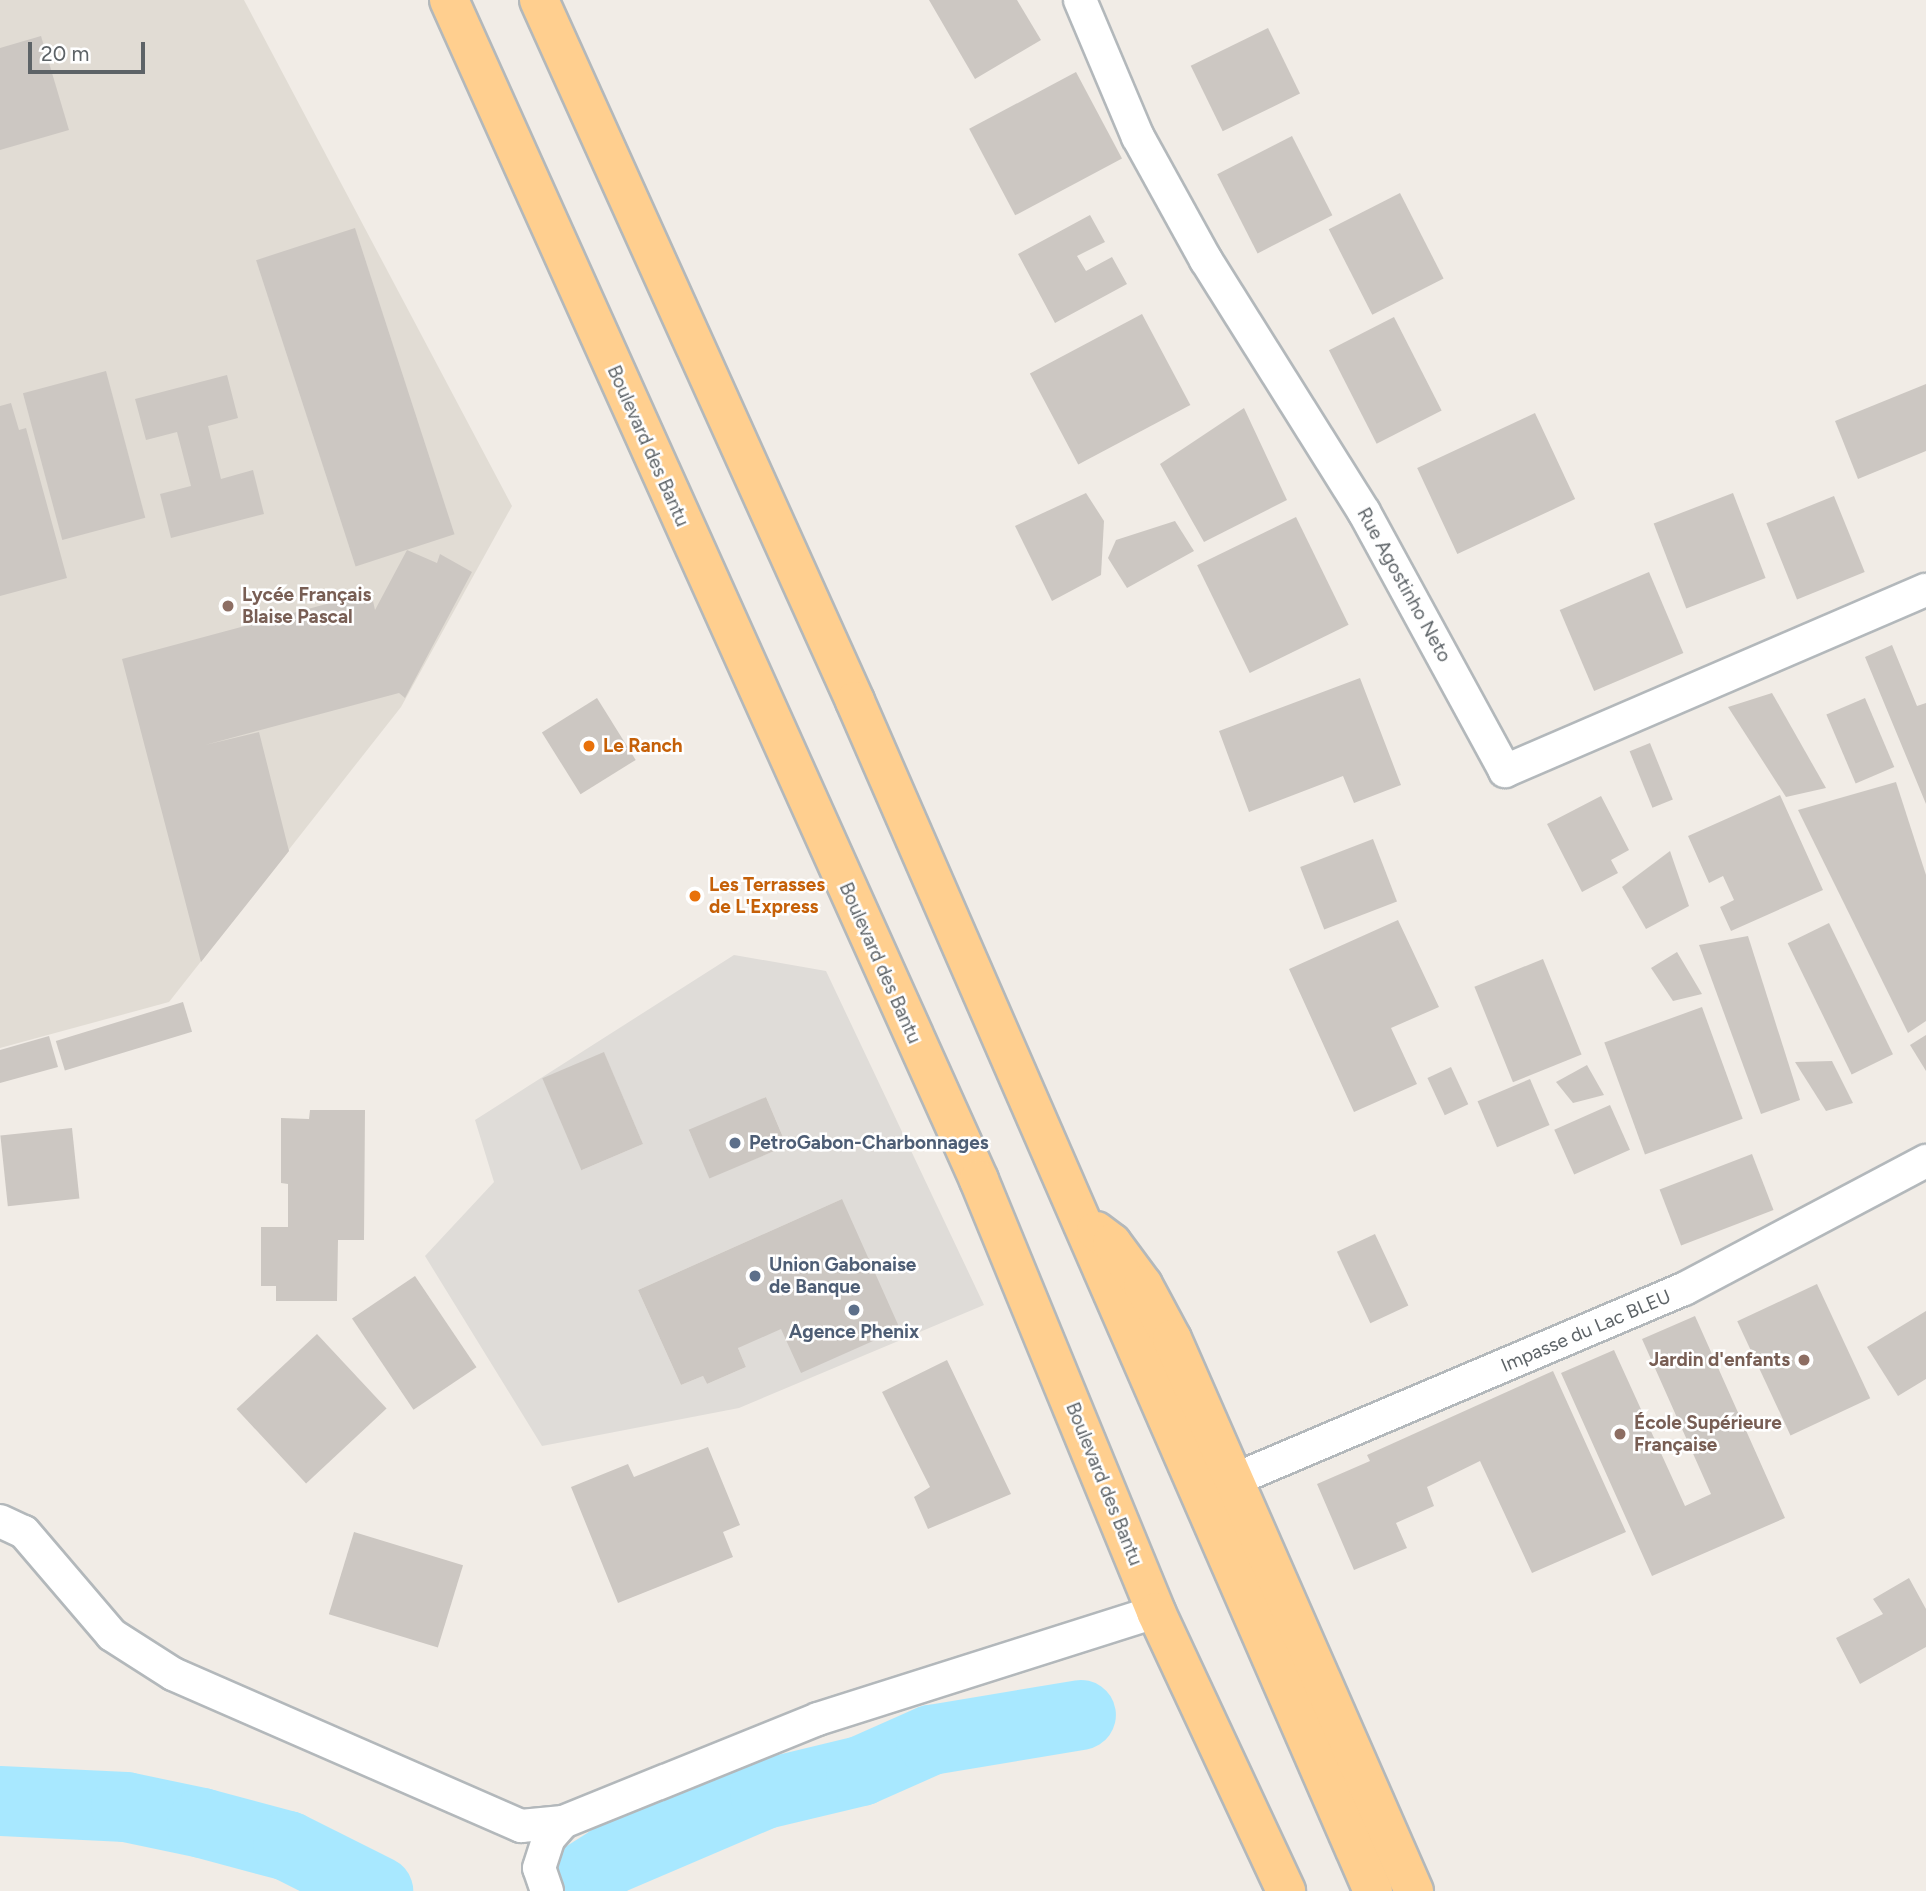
<!DOCTYPE html>
<meta charset="utf-8">
<style>
body{margin:0}
#map{position:relative;width:1926px;height:1891px;overflow:hidden;background:#f1ece6;font-family:Figtree,sans-serif}
div>[style]{position:absolute}
.industrial>*{inset:0;background:#dfdcd8}
.education>*{inset:0;background:#e1dcd4}
.river>*{height:70px;margin:-35px;padding:0 35px;transform-origin:35px;border-radius:35px;background:#a8e8ff}
.building>*{inset:0;background:#ccc7c2;transform-origin:0 0}
.roads{filter:drop-shadow(2px 0 #b3b8bb) drop-shadow(-2px 0 #b3b8bb) drop-shadow(0 2px #b3b8bb) drop-shadow(0 -2px #b3b8bb)}
.street>*{height:32px;margin:-16px;padding:0 16px;transform-origin:16px;border-radius:16px;background:#fff}
.highway>*{height:38px;margin:-19px;padding:0 19px;transform-origin:19px;border-radius:19px;background:#ffcf8f}
.dots>*{width:19px;height:19px;translate:-50% -50%;box-sizing:border-box;border:4px solid #fff;border-radius:50%}
span{translate:-50% -50%;white-space:nowrap;text-align:center;line-height:1.15;-webkit-text-stroke:5px #fff;paint-order:stroke}
.street-label{font-size:19px;color:#5d6367}
.education-label{font-size:19px;color:#785e54;font-weight:700}
.left{translate:0 -50%;text-align:left}
.right{translate:-100% -50%;text-align:right}
.food-label{font-size:19px;color:#c56008;font-weight:700}
.service-label{font-size:19px;color:#4e5e75;font-weight:700}
.scale{position:absolute;left:28px;top:42px;width:117px;height:32px;box-sizing:border-box;border:4px solid #5d6367;border-top:0;padding-left:9px;font-size:21px;line-height:24px;white-space:nowrap;color:#5d6367;-webkit-text-stroke:5px #fff;paint-order:stroke}
</style>
<div id="map">
<div class="industrial">
<div style="clip-path:polygon(evenodd,734px 955px,826px 971px,984px 1305px,739px 1408px,542px 1446px,425px 1256px,494px 1182px,475px 1120px,734px 955px,604px 1053px,643px 1144px,582px 1170px,604px 1053px,734px 955px,766px 1097px,787px 1146px,710px 1177px,689px 1131px,766px 1097px,734px 955px,842px 1199px,738px 1348px,746px 1367px,707px 1384px,703px 1376px,681px 1385px,638px 1290px,842px 1199px)"></div>
</div>
<div class="education">
<div style="clip-path:polygon(0 0,244px 0,512px 506px,401px 707px,169px 1002px,0 1048px)"></div>
</div>
<div class="river">
<div style="left:0;top:1801px;width:126px;rotate:2.7deg"></div>
<div style="left:126px;top:1807px;width:78px;rotate:11.9deg"></div>
<div style="left:202px;top:1823px;width:89px;rotate:15deg"></div>
<div style="left:288px;top:1846px;width:101px;rotate:26.6deg"></div>
<div style="left:569px;top:1886px;width:49px;rotate:-32.4deg"></div>
<div style="left:610px;top:1860px;width:168px;rotate:-23.1deg"></div>
<div style="left:765px;top:1794px;width:99px;rotate:-13.5deg"></div>
<div style="left:861px;top:1771px;width:77px;rotate:-23.9deg"></div>
<div style="left:931px;top:1740px;width:152px;rotate:-9.5deg"></div>
</div>
<div class="building">
<div style="clip-path:polygon(929px 0,1017px 0,1041px 40px,975px 79px)"></div>
<div style="left:1268px;top:28px;width:73px;height:86px;rotate:64deg"></div>
<div style="clip-path:polygon(41px 36px,69px 130px,0 150px,0 48px)"></div>
<div style="left:1076px;top:72px;width:98px;height:121px;rotate:62deg"></div>
<div style="left:1292px;top:136px;width:89px;height:84px;rotate:63deg"></div>
<div style="left:1400px;top:193px;width:96px;height:80px;rotate:63deg"></div>
<div style="clip-path:polygon(1090px 215px,1105px 242px,1077px 256px,1086px 271px,1112px 257px,1127px 284px,1055px 323px,1018px 254px)"></div>
<div style="left:355px;top:228px;width:322px;height:104px;rotate:72deg"></div>
<div style="left:1142px;top:314px;width:103px;height:127px;rotate:62deg"></div>
<div style="left:1394px;top:317px;width:105px;height:73px;rotate:63deg"></div>
<div style="left:106px;top:371px;width:152px;height:86px;rotate:75deg"></div>
<div style="clip-path:polygon(227px 375px,238px 418px,208px 426px,221px 479px,253px 470px,264px 514px,171px 538px,160px 494px,191px 486px,177px 432px,146px 440px,135px 399px)"></div>
<div style="clip-path:polygon(1926px 384px,1926px 451px,1858px 479px,1835px 421px)"></div>
<div style="clip-path:polygon(11px 403px,19px 430px,26px 428px,67px 578px,0 596px,0 406px)"></div>
<div style="clip-path:polygon(1244px 408px,1287px 500px,1204px 542px,1160px 464px)"></div>
<div style="left:1535px;top:413px;width:95px;height:130px;rotate:65deg"></div>
<div style="clip-path:polygon(1086px 493px,1104px 521px,1101px 575px,1052px 601px,1015px 526px)"></div>
<div style="left:1733px;top:493px;width:91px;height:85px;rotate:69deg"></div>
<div style="left:1834px;top:496px;width:82px;height:73px;rotate:68deg"></div>
<div style="left:1296px;top:517px;width:120px;height:110px;rotate:64deg"></div>
<div style="clip-path:polygon(1175px 521px,1194px 551px,1127px 588px,1108px 558px,1116px 540px)"></div>
<div style="clip-path:polygon(407px 550px,437px 563px,440px 554px,472px 572px,405px 698px,399px 693px,205px 745px,259px 732px,289px 851px,201px 962px,122px 659px,371px 592px,375px 610px)"></div>
<div style="left:1649px;top:572px;width:88px;height:97px;rotate:67deg"></div>
<div style="clip-path:polygon(1892px 645px,1917px 706px,1926px 703px,1926px 804px,1865px 657px)"></div>
<div style="clip-path:polygon(1360px 678px,1401px 785px,1354px 803px,1343px 776px,1249px 812px,1219px 731px)"></div>
<div style="clip-path:polygon(1772px 693px,1826px 788px,1786px 797px,1728px 707px)"></div>
<div style="left:597px;top:698px;width:73px;height:65px;rotate:58deg"></div>
<div style="left:1865px;top:698px;width:75px;height:42px;rotate:67deg"></div>
<div style="left:1650px;top:743px;width:61px;height:22px;rotate:68deg"></div>
<div style="clip-path:polygon(1896px 782px,1926px 875px,1926px 1021px,1908px 1033px,1798px 810px)"></div>
<div style="clip-path:polygon(1780px 795px,1823px 890px,1731px 931px,1720px 907px,1734px 900px,1723px 876px,1709px 883px,1688px 836px)"></div>
<div style="clip-path:polygon(1601px 796px,1629px 850px,1611px 860px,1618px 873px,1582px 892px,1547px 824px)"></div>
<div style="left:1373px;top:839px;width:67px;height:78px;rotate:69deg"></div>
<div style="clip-path:polygon(1670px 851px,1689px 906px,1646px 929px,1622px 887px)"></div>
<div style="clip-path:polygon(1398px 920px,1439px 1007px,1391px 1028px,1417px 1084px,1354px 1112px,1289px 969px)"></div>
<div style="left:1829px;top:923px;width:146px;height:46px;rotate:64deg"></div>
<div style="clip-path:polygon(1748px 936px,1800px 1100px,1761px 1114px,1699px 945px)"></div>
<div style="clip-path:polygon(1677px 952px,1702px 994px,1673px 1001px,1651px 968px)"></div>
<div style="left:1543px;top:959px;width:103px;height:74px;rotate:68deg"></div>
<div style="left:183px;top:1002px;width:31px;height:133px;rotate:73deg"></div>
<div style="left:1702px;top:1007px;width:119px;height:104px;rotate:70deg"></div>
<div style="clip-path:polygon(1926px 1035px,1926px 1071px,1910px 1045px)"></div>
<div style="clip-path:polygon(49px 1036px,58px 1067px,0 1083px,0 1050px)"></div>
<div style="left:604px;top:1052px;width:100px;height:67px;rotate:67deg"></div>
<div style="clip-path:polygon(1832px 1061px,1853px 1103px,1826px 1111px,1795px 1062px)"></div>
<div style="clip-path:polygon(1587px 1065px,1604px 1095px,1573px 1103px,1556px 1082px)"></div>
<div style="left:1451px;top:1067px;width:41px;height:26px;rotate:65deg"></div>
<div style="left:1530px;top:1079px;width:50px;height:57px;rotate:67deg"></div>
<div style="left:766px;top:1097px;width:53px;height:84px;rotate:67deg"></div>
<div style="left:1610px;top:1105px;width:49px;height:61px;rotate:66deg"></div>
<div style="clip-path:polygon(310px 1110px,365px 1110px,364px 1240px,338px 1240px,337px 1301px,276px 1301px,276px 1286px,261px 1286px,261px 1227px,288px 1227px,288px 1184px,281px 1183px,281px 1118px,309px 1119px)"></div>
<div style="left:72px;top:1128px;width:71px;height:72px;rotate:84deg"></div>
<div style="left:1752px;top:1154px;width:60px;height:99px;rotate:69deg"></div>
<div style="clip-path:polygon(842px 1199px,900px 1329px,801px 1373px,781px 1329px,738px 1348px,746px 1367px,707px 1384px,703px 1376px,681px 1385px,638px 1290px)"></div>
<div style="left:1375px;top:1234px;width:79px;height:42px;rotate:65deg"></div>
<div style="left:415px;top:1276px;width:110px;height:76px;rotate:56deg"></div>
<div style="left:1817px;top:1284px;width:126px;height:88px;rotate:65deg"></div>
<div style="clip-path:polygon(1926px 1311px,1926px 1379px,1898px 1396px,1867px 1347px)"></div>
<div style="clip-path:polygon(1695px 1316px,1785px 1518px,1652px 1576px,1561px 1373px,1614px 1350px,1685px 1506px,1711px 1494px,1642px 1339px)"></div>
<div style="left:317px;top:1334px;width:102px;height:110px;rotate:47deg"></div>
<div style="clip-path:polygon(947px 1360px,1011px 1494px,928px 1529px,914px 1497px,930px 1487px,882px 1392px)"></div>
<div style="clip-path:polygon(1553px 1371px,1626px 1532px,1532px 1573px,1480px 1461px,1427px 1487px,1434px 1506px,1396px 1523px,1407px 1548px,1354px 1570px,1317px 1484px,1370px 1461px,1367px 1455px)"></div>
<div style="clip-path:polygon(708px 1447px,740px 1525px,723px 1532px,733px 1557px,618px 1603px,571px 1487px,628px 1464px,634px 1477px)"></div>
<div style="left:354px;top:1532px;width:114px;height:86px;rotate:17deg"></div>
<div style="clip-path:polygon(1909px 1578px,1926px 1609px,1926px 1647px,1860px 1684px,1836px 1638px,1883px 1614px,1873px 1599px)"></div>
</div>
<div class="roads">
<div class="street">
<div style="left:1080px;top:0;width:149px;rotate:67.1deg"></div>
<div style="left:1138px;top:137px;width:141px;rotate:61.1deg"></div>
<div style="left:1206px;top:260px;width:297px;rotate:57.9deg"></div>
<div style="left:1364px;top:512px;width:295px;rotate:61.4deg"></div>
<div style="left:1505px;top:771px;width:458px;rotate:-23.3deg"></div>
<div style="left:1236px;top:1479px;width:487px;rotate:-23deg"></div>
<div style="left:1684px;top:1289px;width:274px;rotate:-27.9deg"></div>
<div style="left:0;top:1521px;width:26px;rotate:25deg"></div>
<div style="left:24px;top:1532px;width:135px;rotate:49.5deg"></div>
<div style="left:112px;top:1635px;width:72px;rotate:32.6deg"></div>
<div style="left:173px;top:1674px;width:380px;rotate:23.6deg"></div>
<div style="left:521px;top:1826px;width:42px;rotate:-5.4deg"></div>
<div style="left:563px;top:1822px;width:275px;rotate:-22deg"></div>
<div style="left:818px;top:1719px;width:355px;rotate:-17.6deg"></div>
<div style="left:547px;top:1891px;width:24px;rotate:-109deg"></div>
<div style="left:539px;top:1868px;width:32px;rotate:-72deg"></div>
<div style="left:549px;top:1838px;width:21px;rotate:-49deg"></div>
</div>
<div class="highway">
<div style="left:449px;top:0;width:1294px;rotate:65.81deg"></div>
<div style="left:979px;top:1180px;width:467px;rotate:67.7deg"></div>
<div style="left:1156px;top:1612px;width:308px;rotate:65deg"></div>
<div style="left:539px;top:0;width:769px;rotate:65.73deg"></div>
<div style="left:855px;top:701px;width:1298px;rotate:66.48deg"></div>
<div style="left:1096px;top:1231px;width:20px;rotate:37deg"></div>
<div style="left:1112px;top:1243px;width:52px;rotate:53.6deg"></div>
<div style="left:1143px;top:1285px;width:61px;rotate:61.8deg"></div>
<div style="left:1172px;top:1339px;width:603px;rotate:66.33deg"></div>
</div>
</div>
<div class="dots">
<div style="left:228px;top:606px;background:#8d6e63"></div>
<div style="left:589px;top:746px;background:#e8710a"></div>
<div style="left:695px;top:896px;background:#e8710a"></div>
<div style="left:735px;top:1143px;background:#5c6f8a"></div>
<div style="left:755px;top:1276px;background:#5c6f8a"></div>
<div style="left:854px;top:1310px;background:#5c6f8a"></div>
<div style="left:1804px;top:1360px;background:#8d6e63"></div>
<div style="left:1620px;top:1434px;background:#8d6e63"></div>
</div>
<div class="street-label">
<span style="left:648px;top:446px;rotate:66deg">Boulevard des Bantu</span>
<span style="left:1404px;top:585px;rotate:61deg">Rue Agostinho Neto</span>
<span style="left:880px;top:963px;rotate:66deg">Boulevard des Bantu</span>
<span style="left:1586px;top:1331px;rotate:-23deg">Impasse du Lac BLEU</span>
<span style="left:1104px;top:1484px;rotate:68deg">Boulevard des Bantu</span>
</div>
<div class="education-label">
<span class="left" style="left:242px;top:606px">Lycée Français<br>Blaise Pascal</span>
<span class="right" style="left:1790px;top:1360px">Jardin d'enfants</span>
<span class="left" style="left:1634px;top:1434px">École Supérieure<br>Française</span>
</div>
<div class="food-label">
<span class="left" style="left:603px;top:746px">Le Ranch</span>
<span class="left" style="left:709px;top:896px">Les Terrasses<br>de L'Express</span>
</div>
<div class="service-label">
<span class="left" style="left:749px;top:1143px">PetroGabon-Charbonnages</span>
<span class="left" style="left:769px;top:1276px">Union Gabonaise<br>de Banque</span>
<span style="left:854px;top:1332px">Agence Phenix</span>
</div>
<div class="scale">20 m</div>
</div>
